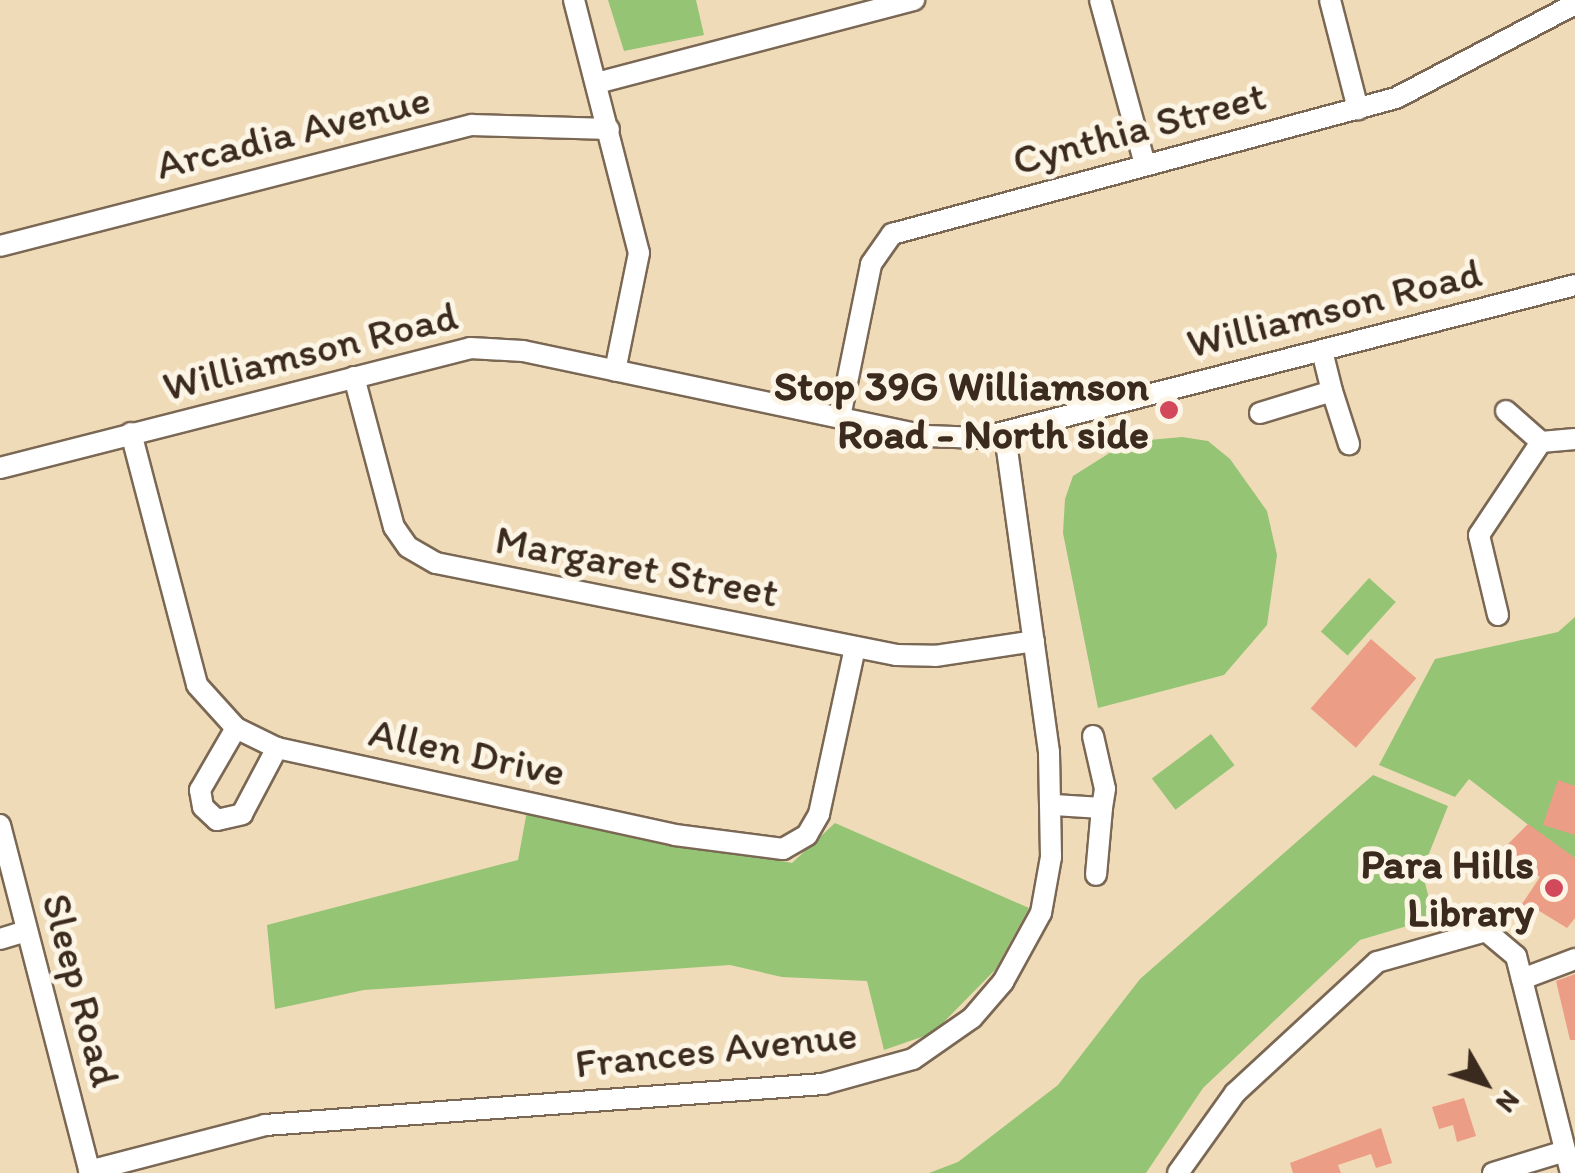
<!DOCTYPE html>
<style>
body{margin:0}
#map{position:relative;width:1575px;height:1173px;overflow:hidden;background:#f0dbb9;font-family:Itim,sans-serif}
div>[style]{position:absolute}
.green>*{inset:0;background:#94c474;transform-origin:0 0}
.building>*{inset:0;background:#ec9d86;transform-origin:0 0}
.roads{filter:drop-shadow(2px 0 #7a6854) drop-shadow(-2px 0 #7a6854) drop-shadow(0 2px #7a6854) drop-shadow(0 -2px #7a6854)}
.minor>*{height:20px;margin:-10px;padding:0 10px;transform-origin:10px;border-radius:10px;background:#fff}
.dots>*{width:28px;height:28px;translate:-50% -50%;box-sizing:border-box;border:5px solid #fcf5e5;border-radius:50%}
span{translate:-50% -50%;white-space:nowrap;text-align:center;line-height:1.15;-webkit-text-stroke:10px #fcf5e5;paint-order:stroke}
.street-label{font-size:42px;color:#3b2a1e}
.poi-label{font-size:42px;color:#3b2a1e;font-weight:700}
.right{translate:-100% -50%;text-align:right}
.north{position:absolute;left:1435px;top:1033px;width:100px;height:100px;-webkit-text-stroke:8px #fcf5e5;paint-order:stroke;rotate:129deg;font-size:28px;font-weight:700;line-height:40px;text-align:center;color:#3b2a1e}
.north::after{content:'';display:block;margin:auto;width:35px;height:45px;background:#3b2a1e;clip-path:polygon(50% 0,100% 100%,50% 72%,0 100%)}
</style>
<div id="map">
<div class="green">
<div style="clip-path:polygon(608px 0,696px 0,704px 35px,624px 51px)"></div>
<div style="clip-path:polygon(1182px 437px,1208px 441px,1230px 459px,1267px 511px,1277px 555px,1267px 625px,1224px 675px,1098px 708px,1063px 533px,1065px 499px,1073px 476px,1127px 442px)"></div>
<div style="left:1369px;top:578px;width:36px;height:72px;rotate:42deg"></div>
<div style="clip-path:polygon(1575px 617px,1575px 861px,1469px 779px,1455px 797px,1379px 765px,1435px 659px,1558px 632px)"></div>
<div style="left:1211px;top:734px;width:39px;height:74px;rotate:53deg"></div>
<div style="clip-path:polygon(1373px 775px,1448px 806px,1422px 871px,1434px 918px,1360px 940px,1203px 1088px,1146px 1173px,929px 1173px,958px 1162px,1058px 1085px,1140px 979px)"></div>
<div style="clip-path:polygon(527px 811px,792px 863px,835px 823px,1029px 908px,995px 970px,933px 1033px,884px 1050px,867px 981px,782px 977px,730px 965px,364px 990px,275px 1009px,267px 925px,518px 860px)"></div>
</div>
<div class="building">
<div style="left:1371px;top:639px;width:60px;height:92px;rotate:41deg"></div>
<div style="clip-path:polygon(1558px 780px,1575px 786px,1575px 835px,1543px 825px)"></div>
<div style="clip-path:polygon(1528px 824px,1575px 858px,1575px 918px,1567px 928px,1536px 909px,1530px 918px,1518px 910px,1540px 877px,1502px 850px)"></div>
<div style="clip-path:polygon(1575px 974px,1575px 1040px,1570px 1040px,1556px 981px)"></div>
<div style="clip-path:polygon(1464px 1098px,1476px 1136px,1457px 1142px,1453px 1125px,1439px 1129px,1432px 1107px)"></div>
<div style="clip-path:polygon(1381px 1128px,1392px 1163px,1376px 1168px,1371px 1154px,1338px 1165px,1341px 1173px,1293px 1173px,1290px 1163px)"></div>
</div>
<div class="roads">
<div class="minor">
<div style="left:574px;top:0;width:261px;rotate:75.6deg"></div>
<div style="left:639px;top:253px;width:120px;rotate:101.5deg"></div>
<div style="left:1100px;top:0;width:171px;rotate:74.7deg"></div>
<div style="left:1330px;top:0;width:113px;rotate:75.6deg"></div>
<div style="left:597px;top:83px;width:328px;rotate:-14.7deg"></div>
<div style="left:0;top:246px;width:487px;rotate:-14.4deg"></div>
<div style="left:472px;top:125px;width:137px;rotate:1.7deg"></div>
<div style="left:1322px;top:351px;width:41px;rotate:76deg"></div>
<div style="left:354px;top:377px;width:155px;rotate:75.1deg"></div>
<div style="left:394px;top:527px;width:24px;rotate:55deg"></div>
<div style="left:408px;top:547px;width:32px;rotate:30deg"></div>
<div style="left:436px;top:563px;width:469px;rotate:11.3deg"></div>
<div style="left:896px;top:655px;width:39px;rotate:1deg"></div>
<div style="left:935px;top:656px;width:100px;rotate:-8.6deg"></div>
<div style="left:1506px;top:411px;width:47px;rotate:41.5deg"></div>
<div style="left:1260px;top:413px;width:75px;rotate:-17deg"></div>
<div style="left:1332px;top:391px;width:56px;rotate:72.2deg"></div>
<div style="left:840px;top:417px;width:156px;rotate:-78.5deg"></div>
<div style="left:871px;top:264px;width:37px;rotate:-55deg"></div>
<div style="left:892px;top:234px;width:522px;rotate:-15.1deg"></div>
<div style="left:1396px;top:98px;width:202px;rotate:-27.7deg"></div>
<div style="left:131px;top:433px;width:260px;rotate:75.3deg"></div>
<div style="left:197px;top:685px;width:58px;rotate:47.8deg"></div>
<div style="left:236px;top:728px;width:46px;rotate:26deg"></div>
<div style="left:277px;top:748px;width:407px;rotate:12.3deg"></div>
<div style="left:675px;top:835px;width:109px;rotate:7.4deg"></div>
<div style="left:783px;top:849px;width:28px;rotate:-30deg"></div>
<div style="left:807px;top:835px;width:24px;rotate:-60deg"></div>
<div style="left:819px;top:814px;width:170px;rotate:-77.8deg"></div>
<div style="left:0;top:468px;width:485px;rotate:-14.3deg"></div>
<div style="left:470px;top:348px;width:53px;rotate:3.2deg"></div>
<div style="left:523px;top:351px;width:413px;rotate:11.9deg"></div>
<div style="left:927px;top:436px;width:54px;rotate:2.1deg"></div>
<div style="left:981px;top:438px;width:613px;rotate:-14.44deg"></div>
<div style="left:1498px;top:615px;width:82px;rotate:-103.4deg"></div>
<div style="left:1479px;top:535px;width:112px;rotate:-56.3deg"></div>
<div style="left:1541px;top:442px;width:34px;rotate:-5deg"></div>
<div style="left:236px;top:728px;width:72px;rotate:120.1deg"></div>
<div style="left:200px;top:790px;width:17px;rotate:80deg"></div>
<div style="left:203px;top:807px;width:19px;rotate:43deg"></div>
<div style="left:217px;top:820px;width:26px;rotate:-13deg"></div>
<div style="left:242px;top:814px;width:75px;rotate:-62.1deg"></div>
<div style="left:1093px;top:736px;width:54px;rotate:77.2deg"></div>
<div style="left:1105px;top:789px;width:19px;rotate:99deg"></div>
<div style="left:1054px;top:805px;width:48px;rotate:3.6deg"></div>
<div style="left:1102px;top:808px;width:67px;rotate:95.1deg"></div>
<div style="left:0;top:825px;width:359px;rotate:75.5deg"></div>
<div style="left:0;top:939px;width:28px;rotate:-17deg"></div>
<div style="left:1522px;top:979px;width:57px;rotate:-20.7deg"></div>
<div style="left:89px;top:1171px;width:182px;rotate:-14.6deg"></div>
<div style="left:265px;top:1125px;width:560px;rotate:-4.2deg"></div>
<div style="left:823px;top:1084px;width:93px;rotate:-15.5deg"></div>
<div style="left:913px;top:1059px;width:72px;rotate:-34.8deg"></div>
<div style="left:972px;top:1018px;width:48px;rotate:-49.3deg"></div>
<div style="left:1003px;top:982px;width:79px;rotate:-61.2deg"></div>
<div style="left:1041px;top:913px;width:57px;rotate:-79.9deg"></div>
<div style="left:1051px;top:857px;width:105px;rotate:-91.1deg"></div>
<div style="left:1049px;top:752px;width:322px;rotate:-97.9deg"></div>
<div style="left:1178px;top:1173px;width:98px;rotate:-54.5deg"></div>
<div style="left:1235px;top:1093px;width:193px;rotate:-42.7deg"></div>
<div style="left:1377px;top:962px;width:113px;rotate:-15.9deg"></div>
<div style="left:1486px;top:931px;width:39px;rotate:40deg"></div>
<div style="left:1516px;top:956px;width:224px;rotate:75.8deg"></div>
<div style="left:1493px;top:1173px;width:75px;rotate:-17deg"></div>
</div>
</div>
<div class="dots">
<div style="left:1169px;top:410px;background:#d1495b"></div>
<div style="left:1554px;top:888px;background:#d1495b"></div>
</div>
<div class="street-label">
<span style="left:1139px;top:128px;rotate:-15deg">Cynthia Street</span>
<span style="left:293px;top:132px;rotate:-14deg">Arcadia Avenue</span>
<span style="left:1334px;top:308px;rotate:-14deg">Williamson Road</span>
<span style="left:310px;top:351px;rotate:-14deg">Williamson Road</span>
<span style="left:637px;top:566px;rotate:11deg">Margaret Street</span>
<span style="left:467px;top:752px;rotate:12deg">Allen Drive</span>
<span style="left:81px;top:990px;rotate:75deg">Sleep Road</span>
<span style="left:716px;top:1049px;rotate:-6deg">Frances Avenue</span>
</div>
<div class="poi-label">
<span class="right" style="left:1149px;top:410px">Stop 39G Williamson<br>Road - North side</span>
<span class="right" style="left:1534px;top:888px">Para Hills<br>Library</span>
</div>
<div class="north">N</div>
</div>
